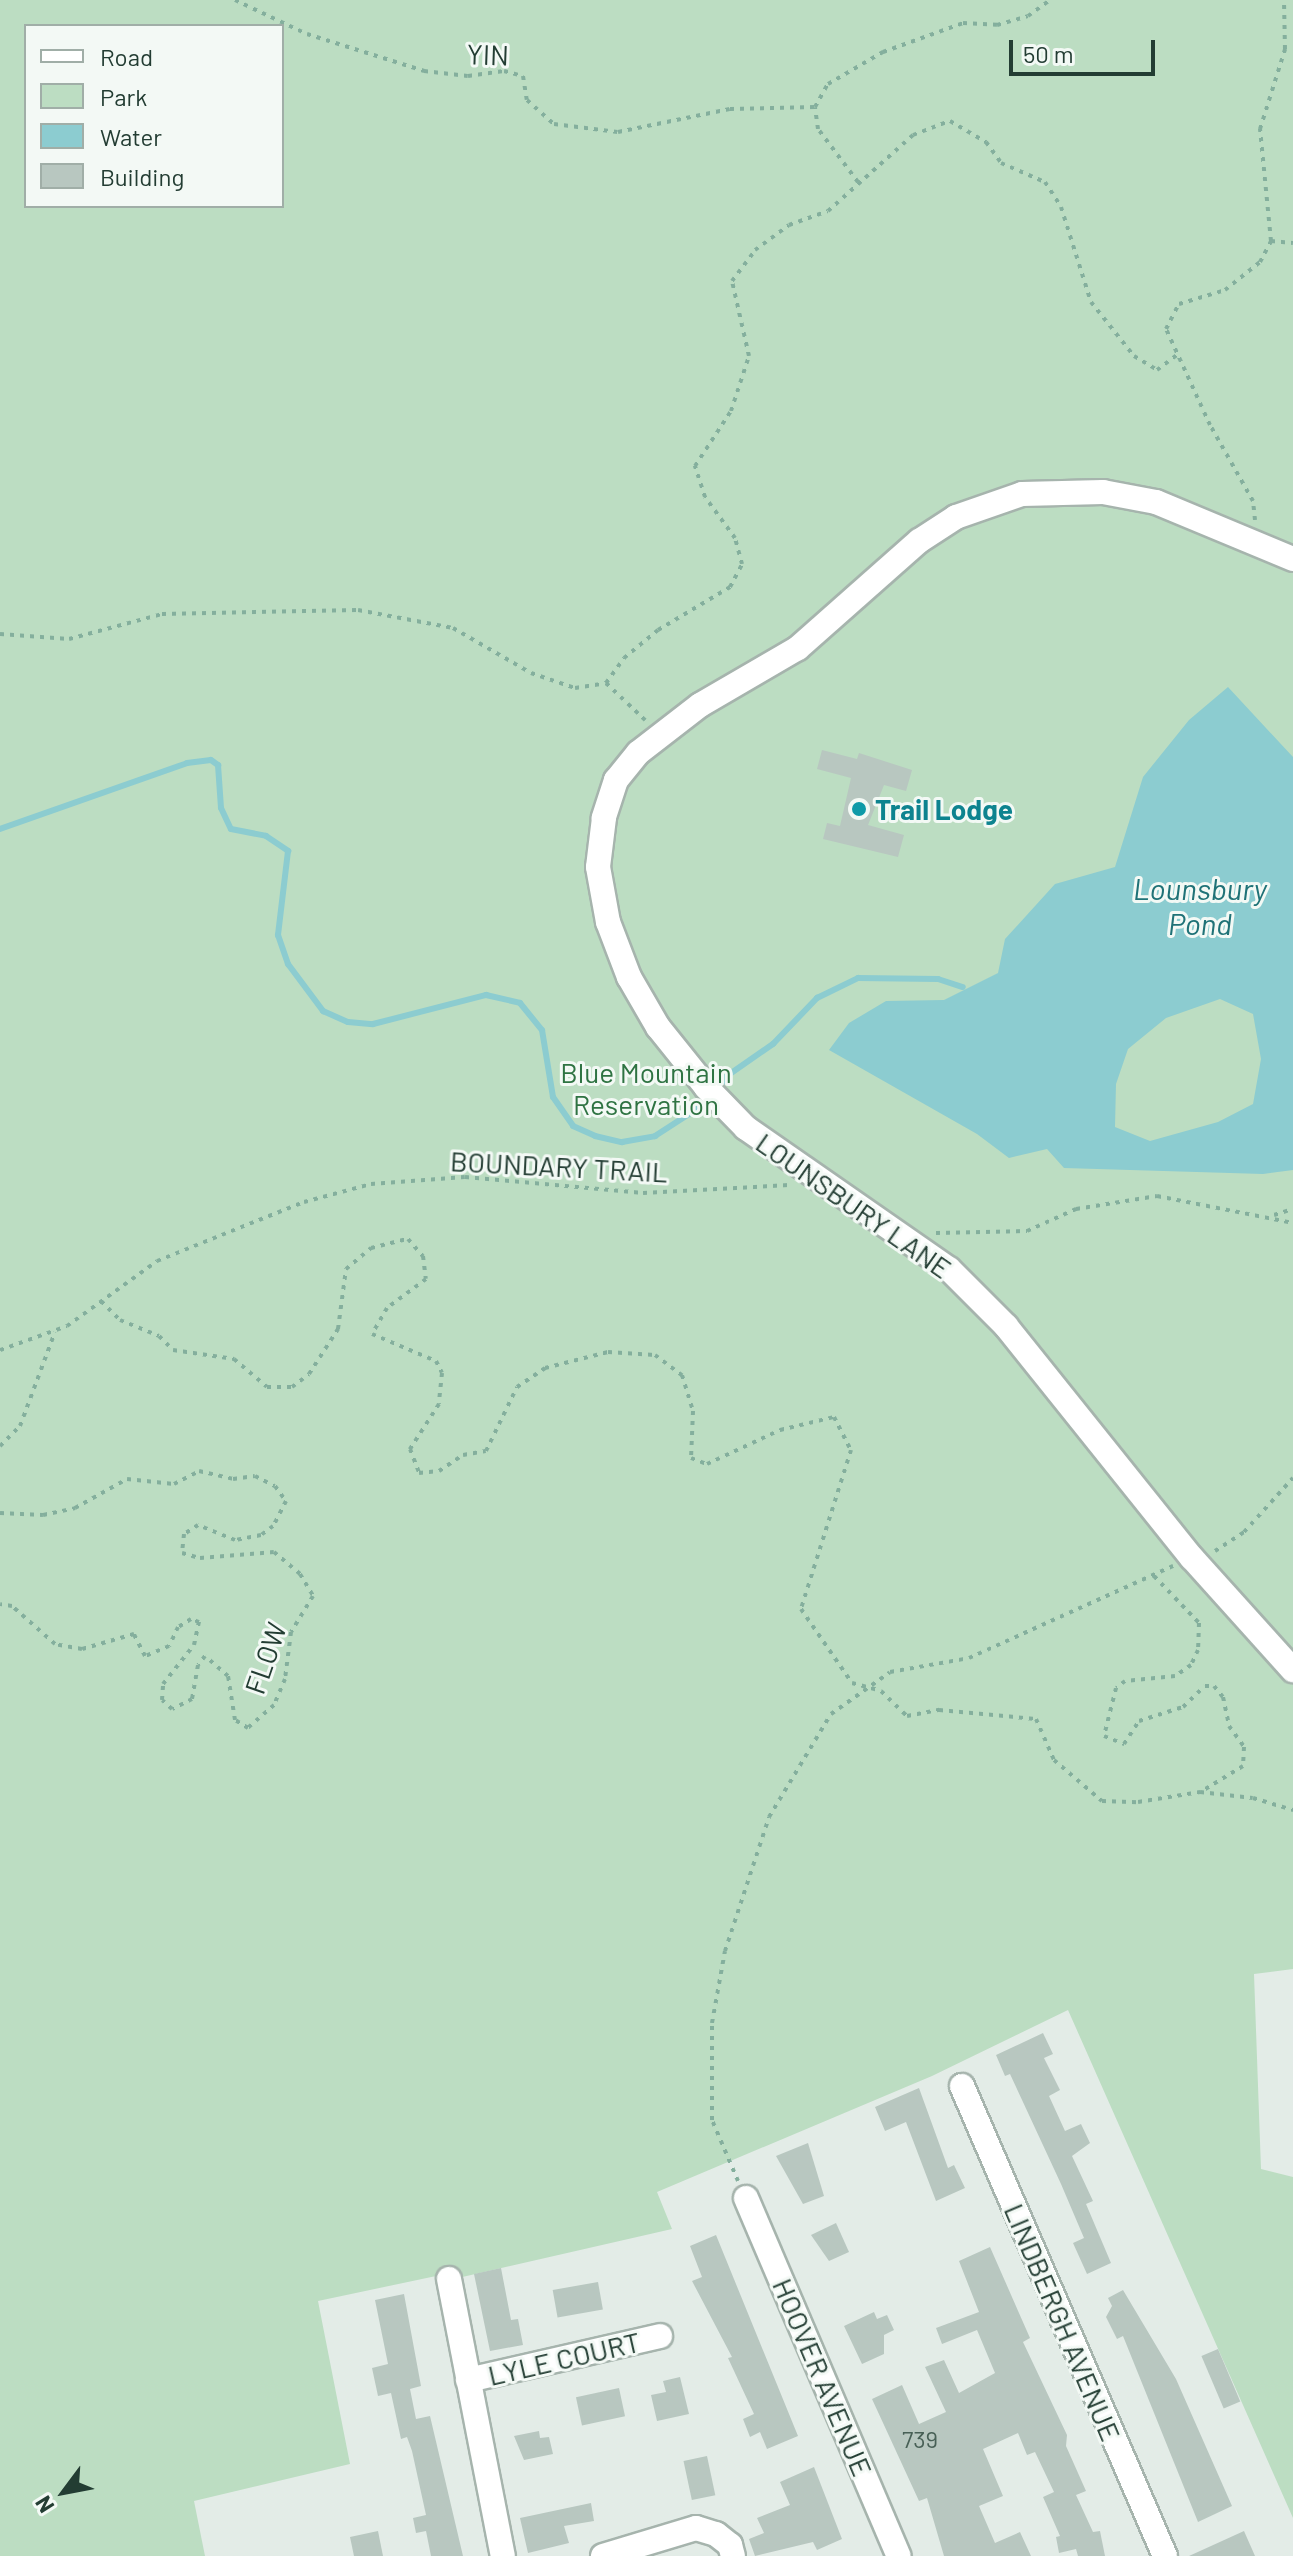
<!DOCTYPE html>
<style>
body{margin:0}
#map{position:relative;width:1293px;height:2556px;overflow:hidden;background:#e3ece7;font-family:Barlow,sans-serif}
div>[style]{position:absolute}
.green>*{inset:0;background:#bcddc2}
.water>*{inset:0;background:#8cccd0}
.stream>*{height:6px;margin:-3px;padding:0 3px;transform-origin:3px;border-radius:3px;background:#8cccd0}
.building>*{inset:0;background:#b8c7c0;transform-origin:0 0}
.path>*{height:4px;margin-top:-2px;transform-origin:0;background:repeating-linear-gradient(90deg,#84af9d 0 4px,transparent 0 10px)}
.roads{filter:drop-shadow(2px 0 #a6b4ad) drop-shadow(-2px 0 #a6b4ad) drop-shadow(0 2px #a6b4ad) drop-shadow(0 -2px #a6b4ad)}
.minor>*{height:24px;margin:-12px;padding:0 12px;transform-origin:12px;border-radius:12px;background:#fff}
.dots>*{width:22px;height:22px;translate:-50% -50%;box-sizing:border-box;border:4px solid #f3f9f5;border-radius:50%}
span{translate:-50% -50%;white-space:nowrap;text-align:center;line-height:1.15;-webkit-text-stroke:6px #f3f9f5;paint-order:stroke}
.number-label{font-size:24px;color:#486056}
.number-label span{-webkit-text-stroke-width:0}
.street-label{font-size:28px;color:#233d33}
.culture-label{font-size:28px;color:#0d838f;font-weight:700}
.left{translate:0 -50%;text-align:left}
.park-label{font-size:28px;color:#2e7342}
.water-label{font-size:30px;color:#1f7277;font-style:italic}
.legend{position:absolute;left:24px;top:24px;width:260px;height:184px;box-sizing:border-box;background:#f3f9f5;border:2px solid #a0aea7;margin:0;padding:10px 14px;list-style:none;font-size:24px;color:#233d33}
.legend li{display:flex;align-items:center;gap:16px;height:40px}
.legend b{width:40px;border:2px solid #a0aea7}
.north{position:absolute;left:24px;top:2452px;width:80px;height:80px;-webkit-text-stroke:6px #f3f9f5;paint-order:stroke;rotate:238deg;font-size:22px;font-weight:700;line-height:32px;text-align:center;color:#233d33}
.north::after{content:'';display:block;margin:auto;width:28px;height:36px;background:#233d33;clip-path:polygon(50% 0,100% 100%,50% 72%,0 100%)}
.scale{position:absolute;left:1009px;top:40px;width:146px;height:36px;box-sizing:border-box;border:4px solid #233d33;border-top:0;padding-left:10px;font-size:24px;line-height:28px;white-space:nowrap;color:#233d33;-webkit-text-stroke:6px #f3f9f5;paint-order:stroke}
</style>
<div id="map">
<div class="green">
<div style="clip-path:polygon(evenodd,0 0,1293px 0,1293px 1969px,1254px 1974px,1261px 2169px,1293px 2177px,1293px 2518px,1068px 2010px,932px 2076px,657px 2192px,672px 2229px,458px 2278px,455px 2272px,318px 2301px,350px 2464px,194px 2501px,205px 2556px,0 2556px,0 0,26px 26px,282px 26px,282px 206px,26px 206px,26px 26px)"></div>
</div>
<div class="water">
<div style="clip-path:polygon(evenodd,1228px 687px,1293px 757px,1293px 1170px,1263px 1174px,1064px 1168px,1047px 1149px,1009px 1158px,977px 1134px,829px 1050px,849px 1023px,886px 1001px,944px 1000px,998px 973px,1005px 939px,1055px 884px,1115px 867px,1143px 777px,1189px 720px,1228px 687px,1220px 999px,1253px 1014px,1261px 1059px,1253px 1104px,1218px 1122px,1150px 1141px,1115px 1127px,1116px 1084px,1128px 1049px,1166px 1018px,1220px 999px)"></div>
</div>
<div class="stream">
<div style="left:0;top:829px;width:198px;rotate:-19.4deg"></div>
<div style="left:187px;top:763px;width:24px;rotate:-7deg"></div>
<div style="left:211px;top:760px;width:9px;rotate:36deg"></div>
<div style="left:218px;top:765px;width:43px;rotate:86deg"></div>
<div style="left:221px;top:808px;width:23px;rotate:65deg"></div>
<div style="left:231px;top:829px;width:36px;rotate:11deg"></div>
<div style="left:266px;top:836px;width:27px;rotate:34deg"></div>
<div style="left:288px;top:851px;width:85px;rotate:96.8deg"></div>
<div style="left:278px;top:935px;width:31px;rotate:71deg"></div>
<div style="left:288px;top:964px;width:59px;rotate:53.3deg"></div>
<div style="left:323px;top:1011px;width:27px;rotate:24deg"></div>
<div style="left:348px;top:1022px;width:25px;rotate:5deg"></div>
<div style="left:373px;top:1024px;width:117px;rotate:-14.4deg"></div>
<div style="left:486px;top:995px;width:35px;rotate:13deg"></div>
<div style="left:520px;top:1003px;width:35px;rotate:51deg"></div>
<div style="left:542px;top:1030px;width:68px;rotate:80.7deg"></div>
<div style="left:553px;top:1097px;width:35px;rotate:55deg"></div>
<div style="left:573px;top:1126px;width:24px;rotate:24deg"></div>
<div style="left:595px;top:1136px;width:28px;rotate:13deg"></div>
<div style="left:622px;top:1142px;width:34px;rotate:-10deg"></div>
<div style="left:655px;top:1136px;width:64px;rotate:-32.9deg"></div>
<div style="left:719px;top:1091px;width:14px;rotate:-69deg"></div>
<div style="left:724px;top:1078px;width:60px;rotate:-34.8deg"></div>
<div style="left:773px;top:1044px;width:64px;rotate:-46.3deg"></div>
<div style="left:817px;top:998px;width:46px;rotate:-26deg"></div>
<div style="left:858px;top:978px;width:80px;rotate:0.7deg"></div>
<div style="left:938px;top:979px;width:26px;rotate:18deg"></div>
</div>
<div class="building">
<div style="clip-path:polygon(822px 750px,857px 759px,859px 753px,912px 770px,906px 791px,884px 785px,868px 825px,904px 835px,898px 857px,823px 839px,827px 823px,840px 826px,851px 778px,817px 769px)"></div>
<div style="clip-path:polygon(1043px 2033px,1053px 2054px,1044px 2058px,1060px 2090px,1049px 2096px,1065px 2131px,1081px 2124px,1090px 2143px,1072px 2156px,1093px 2201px,1086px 2204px,1111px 2263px,1087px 2274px,1073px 2243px,1084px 2238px,1061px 2184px,1010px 2074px,1005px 2076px,996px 2055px)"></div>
<div style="clip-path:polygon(919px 2088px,948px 2168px,954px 2165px,965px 2188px,936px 2201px,906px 2122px,885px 2131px,875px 2107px)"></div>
<div style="clip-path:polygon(808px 2143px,824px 2196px,803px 2204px,776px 2156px)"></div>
<div style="clip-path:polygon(836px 2223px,849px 2252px,829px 2261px,811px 2235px)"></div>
<div style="clip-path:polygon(716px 2235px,798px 2436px,767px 2449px,760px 2432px,750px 2437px,743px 2419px,754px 2414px,728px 2358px,732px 2357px,692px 2281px,702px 2277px,690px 2246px)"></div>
<div style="clip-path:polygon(990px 2247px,1030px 2338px,1023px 2342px,1067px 2435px,1066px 2446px,1086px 2491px,1076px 2495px,1093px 2532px,1100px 2531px,1105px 2556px,1078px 2556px,1076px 2549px,1059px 2553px,1056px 2537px,1060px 2536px,1043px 2497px,1054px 2492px,1035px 2452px,1027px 2455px,1018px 2433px,983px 2449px,1003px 2496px,979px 2506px,995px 2543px,1020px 2532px,1031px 2556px,944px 2556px,927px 2498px,919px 2501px,872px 2399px,902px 2385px,919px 2424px,946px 2412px,925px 2367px,944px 2360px,959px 2393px,995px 2373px,977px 2330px,942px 2344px,936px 2328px,979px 2312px,959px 2261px)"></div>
<div style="clip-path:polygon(501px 2268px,511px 2320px,518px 2319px,523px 2345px,490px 2351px,474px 2274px)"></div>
<div style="left:598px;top:2282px;width:28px;height:46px;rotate:80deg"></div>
<div style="clip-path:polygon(1123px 2290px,1176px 2379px,1232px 2506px,1198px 2522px,1123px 2336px,1117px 2339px,1106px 2317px,1112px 2306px,1108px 2298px)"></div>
<div style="clip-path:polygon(404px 2294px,421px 2386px,410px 2389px,416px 2419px,430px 2416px,463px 2556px,431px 2556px,426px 2531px,416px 2533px,413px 2518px,426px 2515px,412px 2451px,407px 2437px,401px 2439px,391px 2393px,378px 2396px,372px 2368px,388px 2364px,375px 2300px)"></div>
<div style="clip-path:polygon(874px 2312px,877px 2319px,887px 2315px,894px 2330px,884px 2335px,884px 2354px,862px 2364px,844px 2326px)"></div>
<div style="left:1218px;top:2349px;width:57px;height:18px;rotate:67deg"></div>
<div style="clip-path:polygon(680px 2377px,689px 2414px,657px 2421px,651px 2395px,666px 2392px,663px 2381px)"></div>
<div style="left:619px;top:2388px;width:29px;height:44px;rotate:78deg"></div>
<div style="clip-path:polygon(539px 2431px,540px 2438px,549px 2437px,553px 2454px,524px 2460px,514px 2436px)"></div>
<div style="left:707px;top:2456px;width:40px;height:24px;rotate:78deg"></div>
<div style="clip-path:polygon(814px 2467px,842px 2539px,817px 2550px,813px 2542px,755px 2556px,749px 2539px,764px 2533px,757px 2518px,790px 2505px,780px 2482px)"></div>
<div style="clip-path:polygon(591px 2503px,594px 2521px,564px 2526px,569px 2543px,528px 2553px,520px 2518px)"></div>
<div style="clip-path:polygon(378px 2531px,383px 2556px,354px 2556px,350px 2537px)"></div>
<div style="clip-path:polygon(1244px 2531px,1255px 2556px,1189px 2556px)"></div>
</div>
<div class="path">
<div style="left:235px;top:0;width:80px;rotate:25.3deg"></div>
<div style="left:307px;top:34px;width:123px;rotate:17.5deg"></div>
<div style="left:424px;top:71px;width:44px;rotate:6.5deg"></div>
<div style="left:468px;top:76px;width:36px;rotate:-8deg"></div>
<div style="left:504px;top:71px;width:20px;rotate:15deg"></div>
<div style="left:523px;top:76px;width:24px;rotate:81deg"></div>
<div style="left:527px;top:100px;width:36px;rotate:42deg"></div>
<div style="left:554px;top:124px;width:64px;rotate:7.1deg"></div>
<div style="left:618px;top:132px;width:114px;rotate:-11.6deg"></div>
<div style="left:730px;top:109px;width:85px;rotate:-1.3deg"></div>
<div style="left:858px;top:182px;width:66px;rotate:-127deg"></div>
<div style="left:818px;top:129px;width:22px;rotate:-98deg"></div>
<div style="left:815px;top:107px;width:26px;rotate:-61deg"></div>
<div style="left:828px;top:84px;width:64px;rotate:-30.2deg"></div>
<div style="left:883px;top:52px;width:85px;rotate:-19.9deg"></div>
<div style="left:963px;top:23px;width:34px;rotate:3deg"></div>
<div style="left:997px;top:25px;width:32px;rotate:-16deg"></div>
<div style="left:1028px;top:16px;width:27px;rotate:-36deg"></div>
<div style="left:1271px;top:241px;width:22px;rotate:5deg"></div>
<div style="left:1255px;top:520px;width:19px;rotate:-96deg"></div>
<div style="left:1253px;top:501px;width:87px;rotate:-119.5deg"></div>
<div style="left:1210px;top:425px;width:106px;rotate:-114.6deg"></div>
<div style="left:1166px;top:329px;width:28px;rotate:-63deg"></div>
<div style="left:1179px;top:304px;width:48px;rotate:-16.9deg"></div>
<div style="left:1225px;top:290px;width:45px;rotate:-38.7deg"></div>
<div style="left:1260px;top:262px;width:24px;rotate:-62deg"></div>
<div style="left:1271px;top:241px;width:113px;rotate:-95.6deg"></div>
<div style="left:1260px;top:129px;width:84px;rotate:-72.6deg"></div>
<div style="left:1285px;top:49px;width:49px;rotate:-91.2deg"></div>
<div style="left:0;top:634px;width:69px;rotate:4.1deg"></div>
<div style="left:69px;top:639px;width:96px;rotate:-15deg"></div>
<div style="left:162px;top:614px;width:196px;rotate:-1.2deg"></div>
<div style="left:358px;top:610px;width:97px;rotate:10.7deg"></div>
<div style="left:453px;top:628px;width:90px;rotate:30deg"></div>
<div style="left:531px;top:673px;width:46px;rotate:18.8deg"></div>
<div style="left:575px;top:688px;width:31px;rotate:-9deg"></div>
<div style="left:606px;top:683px;width:31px;rotate:-54deg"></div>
<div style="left:624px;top:658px;width:44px;rotate:-39.5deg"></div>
<div style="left:658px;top:630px;width:84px;rotate:-30.8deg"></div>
<div style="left:730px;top:587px;width:26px;rotate:-62deg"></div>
<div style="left:742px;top:564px;width:27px;rotate:-105deg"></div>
<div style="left:735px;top:538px;width:51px;rotate:-126.2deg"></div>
<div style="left:705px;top:497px;width:33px;rotate:-108deg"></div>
<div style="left:695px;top:466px;width:66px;rotate:-56.8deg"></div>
<div style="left:731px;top:411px;width:58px;rotate:-71.9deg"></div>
<div style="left:749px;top:356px;width:77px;rotate:-102.8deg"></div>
<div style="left:732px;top:281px;width:39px;rotate:-53deg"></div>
<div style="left:755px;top:250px;width:42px;rotate:-36.3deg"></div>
<div style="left:789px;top:225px;width:41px;rotate:-19.7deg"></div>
<div style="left:828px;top:211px;width:114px;rotate:-41.8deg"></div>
<div style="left:913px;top:135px;width:40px;rotate:-21deg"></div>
<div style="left:950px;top:121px;width:42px;rotate:30.3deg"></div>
<div style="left:986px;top:142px;width:26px;rotate:54deg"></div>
<div style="left:1001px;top:163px;width:48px;rotate:23.4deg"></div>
<div style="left:1045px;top:182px;width:30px;rotate:57deg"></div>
<div style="left:1061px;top:207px;width:100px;rotate:72.5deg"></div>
<div style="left:1091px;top:302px;width:69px;rotate:51.5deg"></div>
<div style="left:1134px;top:356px;width:27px;rotate:31deg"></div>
<div style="left:1157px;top:370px;width:25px;rotate:-37deg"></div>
<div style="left:606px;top:683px;width:54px;rotate:43.5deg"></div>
<div style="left:1274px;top:1215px;width:20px;rotate:-18deg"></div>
<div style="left:936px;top:1233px;width:91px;rotate:-1.3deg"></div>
<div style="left:1027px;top:1231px;width:54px;rotate:-24.2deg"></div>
<div style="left:1076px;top:1209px;width:82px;rotate:-9.1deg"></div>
<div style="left:1157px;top:1196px;width:139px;rotate:11.2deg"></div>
<div style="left:101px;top:1301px;width:27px;rotate:45deg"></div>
<div style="left:120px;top:1320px;width:42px;rotate:22.3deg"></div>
<div style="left:159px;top:1336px;width:20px;rotate:45deg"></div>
<div style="left:173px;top:1350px;width:62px;rotate:8.4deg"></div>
<div style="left:234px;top:1359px;width:43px;rotate:40.3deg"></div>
<div style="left:267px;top:1387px;width:25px"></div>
<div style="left:292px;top:1387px;width:21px;rotate:-37deg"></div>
<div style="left:309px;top:1374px;width:54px;rotate:-57.2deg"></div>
<div style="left:338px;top:1329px;width:61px;rotate:-82.4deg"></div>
<div style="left:346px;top:1269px;width:33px;rotate:-40deg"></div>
<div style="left:371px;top:1248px;width:38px;rotate:-14deg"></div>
<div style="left:408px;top:1239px;width:23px;rotate:49deg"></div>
<div style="left:423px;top:1256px;width:23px;rotate:83deg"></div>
<div style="left:426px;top:1279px;width:49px;rotate:143.4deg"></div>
<div style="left:387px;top:1308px;width:30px;rotate:120deg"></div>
<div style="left:372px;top:1334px;width:69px;rotate:22.9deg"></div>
<div style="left:436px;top:1361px;width:13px;rotate:63deg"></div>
<div style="left:442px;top:1373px;width:31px;rotate:96deg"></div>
<div style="left:439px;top:1404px;width:54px;rotate:122.8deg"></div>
<div style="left:410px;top:1449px;width:26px;rotate:69deg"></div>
<div style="left:419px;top:1473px;width:20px;rotate:-6deg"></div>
<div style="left:439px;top:1471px;width:29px;rotate:-34deg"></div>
<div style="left:463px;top:1455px;width:23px;rotate:-10deg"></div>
<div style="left:486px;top:1451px;width:71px;rotate:-64.2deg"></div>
<div style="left:517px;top:1387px;width:34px;rotate:-34deg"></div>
<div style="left:545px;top:1368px;width:65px;rotate:-14.3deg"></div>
<div style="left:608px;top:1352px;width:47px;rotate:3.7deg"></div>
<div style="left:655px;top:1355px;width:34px;rotate:37deg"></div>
<div style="left:682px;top:1375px;width:38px;rotate:73deg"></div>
<div style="left:693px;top:1411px;width:47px;rotate:92.4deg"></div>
<div style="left:691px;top:1458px;width:17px;rotate:21deg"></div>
<div style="left:707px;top:1464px;width:81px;rotate:-25deg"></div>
<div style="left:780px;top:1430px;width:56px;rotate:-13.5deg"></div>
<div style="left:834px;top:1417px;width:37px;rotate:63deg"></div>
<div style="left:851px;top:1450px;width:167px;rotate:107.5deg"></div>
<div style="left:801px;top:1609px;width:90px;rotate:55.4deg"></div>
<div style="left:852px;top:1683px;width:30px;rotate:15deg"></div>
<div style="left:881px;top:1691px;width:36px;rotate:44deg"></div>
<div style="left:907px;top:1716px;width:33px;rotate:-11deg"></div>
<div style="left:939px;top:1710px;width:97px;rotate:5.3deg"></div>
<div style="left:1036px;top:1719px;width:45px;rotate:66.3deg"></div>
<div style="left:1054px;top:1760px;width:63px;rotate:40.5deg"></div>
<div style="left:1102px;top:1801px;width:36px;rotate:2deg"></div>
<div style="left:1138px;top:1802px;width:63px;rotate:-9.2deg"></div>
<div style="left:1200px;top:1792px;width:53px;rotate:6.5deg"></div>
<div style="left:1253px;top:1798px;width:42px;rotate:16.7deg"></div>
<div style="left:0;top:1350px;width:71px;rotate:-19.7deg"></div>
<div style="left:67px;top:1326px;width:111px;rotate:-35.8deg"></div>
<div style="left:157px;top:1261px;width:158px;rotate:-21.9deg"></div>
<div style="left:304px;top:1202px;width:69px;rotate:-15deg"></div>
<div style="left:371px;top:1184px;width:94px;rotate:-4.3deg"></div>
<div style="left:465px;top:1177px;width:179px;rotate:5.1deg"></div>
<div style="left:643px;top:1193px;width:146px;rotate:-3.1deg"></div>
<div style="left:0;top:1446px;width:28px;rotate:-45deg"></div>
<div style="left:20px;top:1426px;width:100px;rotate:-69.6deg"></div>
<div style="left:0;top:1513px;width:43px;rotate:2.7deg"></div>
<div style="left:43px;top:1515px;width:33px;rotate:-12deg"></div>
<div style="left:75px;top:1508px;width:60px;rotate:-29.1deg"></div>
<div style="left:127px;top:1479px;width:47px;rotate:6.1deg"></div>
<div style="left:174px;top:1484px;width:28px;rotate:-27deg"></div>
<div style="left:199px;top:1471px;width:35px;rotate:13deg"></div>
<div style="left:233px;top:1479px;width:22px;rotate:-8deg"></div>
<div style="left:255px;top:1476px;width:22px;rotate:27deg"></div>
<div style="left:275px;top:1486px;width:19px;rotate:54deg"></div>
<div style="left:286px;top:1501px;width:28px;rotate:117deg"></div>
<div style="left:273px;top:1526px;width:15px;rotate:143deg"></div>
<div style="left:261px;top:1535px;width:26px;rotate:169deg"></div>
<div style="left:235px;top:1540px;width:40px;rotate:-158deg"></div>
<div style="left:198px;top:1525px;width:17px;rotate:147deg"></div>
<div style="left:184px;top:1534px;width:19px;rotate:96deg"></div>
<div style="left:182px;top:1553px;width:19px;rotate:16deg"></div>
<div style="left:200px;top:1558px;width:74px;rotate:-4.6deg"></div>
<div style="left:274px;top:1552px;width:34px;rotate:40deg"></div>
<div style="left:300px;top:1574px;width:26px;rotate:59deg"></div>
<div style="left:313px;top:1596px;width:42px;rotate:121.4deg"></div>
<div style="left:291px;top:1632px;width:47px;rotate:97.3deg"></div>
<div style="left:285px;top:1679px;width:28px;rotate:113deg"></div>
<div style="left:274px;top:1705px;width:35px;rotate:139deg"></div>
<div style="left:248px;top:1728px;width:15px;rotate:-148deg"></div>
<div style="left:235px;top:1720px;width:45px;rotate:-99deg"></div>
<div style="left:228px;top:1676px;width:30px;rotate:-139deg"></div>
<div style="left:205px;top:1656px;width:11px;rotate:128deg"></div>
<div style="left:198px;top:1665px;width:35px;rotate:100deg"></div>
<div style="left:192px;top:1699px;width:22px;rotate:153deg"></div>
<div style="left:172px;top:1709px;width:13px;rotate:-138deg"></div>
<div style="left:162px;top:1700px;width:16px;rotate:-86deg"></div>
<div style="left:163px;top:1684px;width:50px;rotate:-51.5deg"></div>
<div style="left:194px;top:1645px;width:24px;rotate:-78deg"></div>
<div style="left:199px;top:1622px;width:9px;rotate:-159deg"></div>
<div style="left:191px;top:1619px;width:15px;rotate:148deg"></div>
<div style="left:178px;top:1627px;width:21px;rotate:115deg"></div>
<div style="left:169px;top:1646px;width:26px;rotate:157deg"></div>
<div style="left:145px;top:1656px;width:25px;rotate:-117deg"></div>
<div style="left:134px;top:1634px;width:54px;rotate:163.9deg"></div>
<div style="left:82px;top:1649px;width:27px;rotate:-170deg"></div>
<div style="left:55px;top:1644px;width:57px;rotate:-138.5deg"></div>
<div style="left:12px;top:1606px;width:12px;rotate:-171deg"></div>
<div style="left:1215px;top:1551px;width:35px;rotate:-33deg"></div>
<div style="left:1244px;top:1532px;width:73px;rotate:-47.8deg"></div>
<div style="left:1154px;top:1576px;width:65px;rotate:46.2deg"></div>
<div style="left:1199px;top:1623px;width:27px;rotate:92deg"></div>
<div style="left:1198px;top:1650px;width:17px;rotate:115deg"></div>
<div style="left:1191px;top:1665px;width:19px;rotate:145deg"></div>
<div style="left:1175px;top:1676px;width:50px;rotate:174.3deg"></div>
<div style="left:1125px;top:1681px;width:11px;rotate:142deg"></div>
<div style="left:1116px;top:1688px;width:49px;rotate:104deg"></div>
<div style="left:1104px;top:1736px;width:22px;rotate:22deg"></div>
<div style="left:1124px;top:1744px;width:27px;rotate:-57deg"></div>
<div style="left:1139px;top:1721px;width:46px;rotate:-17.7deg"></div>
<div style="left:1183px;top:1707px;width:30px;rotate:-44deg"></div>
<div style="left:1205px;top:1686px;width:9px"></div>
<div style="left:1214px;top:1686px;width:14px;rotate:51deg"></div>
<div style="left:1223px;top:1697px;width:30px;rotate:78deg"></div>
<div style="left:1229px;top:1726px;width:26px;rotate:54deg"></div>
<div style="left:1244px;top:1747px;width:19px;rotate:93deg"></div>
<div style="left:1243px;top:1766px;width:48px;rotate:148.6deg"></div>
<div style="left:738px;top:2181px;width:66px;rotate:-113.1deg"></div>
<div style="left:712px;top:2120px;width:97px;rotate:-90deg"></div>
<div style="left:712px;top:2023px;width:73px;rotate:-79.8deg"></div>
<div style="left:725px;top:1951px;width:141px;rotate:-71.8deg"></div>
<div style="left:769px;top:1817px;width:120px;rotate:-59deg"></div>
<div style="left:831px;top:1714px;width:72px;rotate:-35.4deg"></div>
<div style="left:890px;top:1672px;width:80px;rotate:-10deg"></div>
<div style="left:969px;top:1658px;width:224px;rotate:-24.3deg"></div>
</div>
<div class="roads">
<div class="minor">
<div style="left:1293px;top:559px;width:148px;rotate:-157.4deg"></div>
<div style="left:1156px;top:502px;width:54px;rotate:-169.3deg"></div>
<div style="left:1103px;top:492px;width:81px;rotate:178.6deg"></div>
<div style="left:1022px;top:494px;width:70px;rotate:160.8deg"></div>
<div style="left:956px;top:517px;width:44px;rotate:147deg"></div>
<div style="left:919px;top:541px;width:162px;rotate:138.5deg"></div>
<div style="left:798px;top:648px;width:113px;rotate:149.8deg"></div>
<div style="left:700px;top:705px;width:78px;rotate:142.3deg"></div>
<div style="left:638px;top:753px;width:35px;rotate:129deg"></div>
<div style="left:616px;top:780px;width:40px;rotate:108deg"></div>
<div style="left:604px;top:818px;width:49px;rotate:97deg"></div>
<div style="left:598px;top:867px;width:56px;rotate:79.7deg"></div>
<div style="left:608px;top:922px;width:59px;rotate:69.1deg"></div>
<div style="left:629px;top:977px;width:58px;rotate:59.9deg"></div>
<div style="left:658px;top:1027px;width:77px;rotate:51.3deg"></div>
<div style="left:706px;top:1087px;width:57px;rotate:45.7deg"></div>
<div style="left:746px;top:1128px;width:247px;rotate:34.8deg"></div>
<div style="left:949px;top:1269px;width:81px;rotate:45deg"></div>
<div style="left:1006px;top:1326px;width:297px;rotate:51.3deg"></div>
<div style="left:1192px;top:1558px;width:151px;rotate:48deg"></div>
<div style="left:962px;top:2086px;width:512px;rotate:66.64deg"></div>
<div style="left:746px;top:2198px;width:389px;rotate:66.9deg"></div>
<div style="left:449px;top:2279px;width:282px;rotate:79deg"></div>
<div style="left:468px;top:2380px;width:197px;rotate:-12.9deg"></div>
<div style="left:603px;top:2556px;width:97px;rotate:-16.8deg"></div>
<div style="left:696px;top:2528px;width:21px;rotate:17deg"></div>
<div style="left:716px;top:2534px;width:18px;rotate:38deg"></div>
<div style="left:730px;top:2545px;width:11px;rotate:75deg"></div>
</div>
</div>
<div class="dots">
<div style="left:859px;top:809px;background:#0f9aa8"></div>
</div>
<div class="number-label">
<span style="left:920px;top:2439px">739</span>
</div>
<div class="street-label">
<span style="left:488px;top:54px;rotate:2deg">YIN</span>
<span style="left:559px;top:1166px;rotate:3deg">BOUNDARY TRAIL</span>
<span style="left:854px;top:1205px;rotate:35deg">LOUNSBURY LANE</span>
<span style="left:265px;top:1658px;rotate:-71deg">FLOW</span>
<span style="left:1063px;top:2322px;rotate:67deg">LINDBERGH AVENUE</span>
<span style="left:564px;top:2358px;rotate:-13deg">LYLE COURT</span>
<span style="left:823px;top:2377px;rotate:67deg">HOOVER AVENUE</span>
</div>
<div class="culture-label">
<span class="left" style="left:875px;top:809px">Trail Lodge</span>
</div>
<div class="park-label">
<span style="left:646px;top:1088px">Blue Mountain<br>Reservation</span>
</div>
<div class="water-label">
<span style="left:1200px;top:905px">Lounsbury<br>Pond</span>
</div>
<ul class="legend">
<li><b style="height:10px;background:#fff"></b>Road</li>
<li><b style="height:22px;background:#bcddc2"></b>Park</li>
<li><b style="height:22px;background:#8cccd0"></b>Water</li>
<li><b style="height:22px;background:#b8c7c0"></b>Building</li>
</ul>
<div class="north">N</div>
<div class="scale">50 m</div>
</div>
